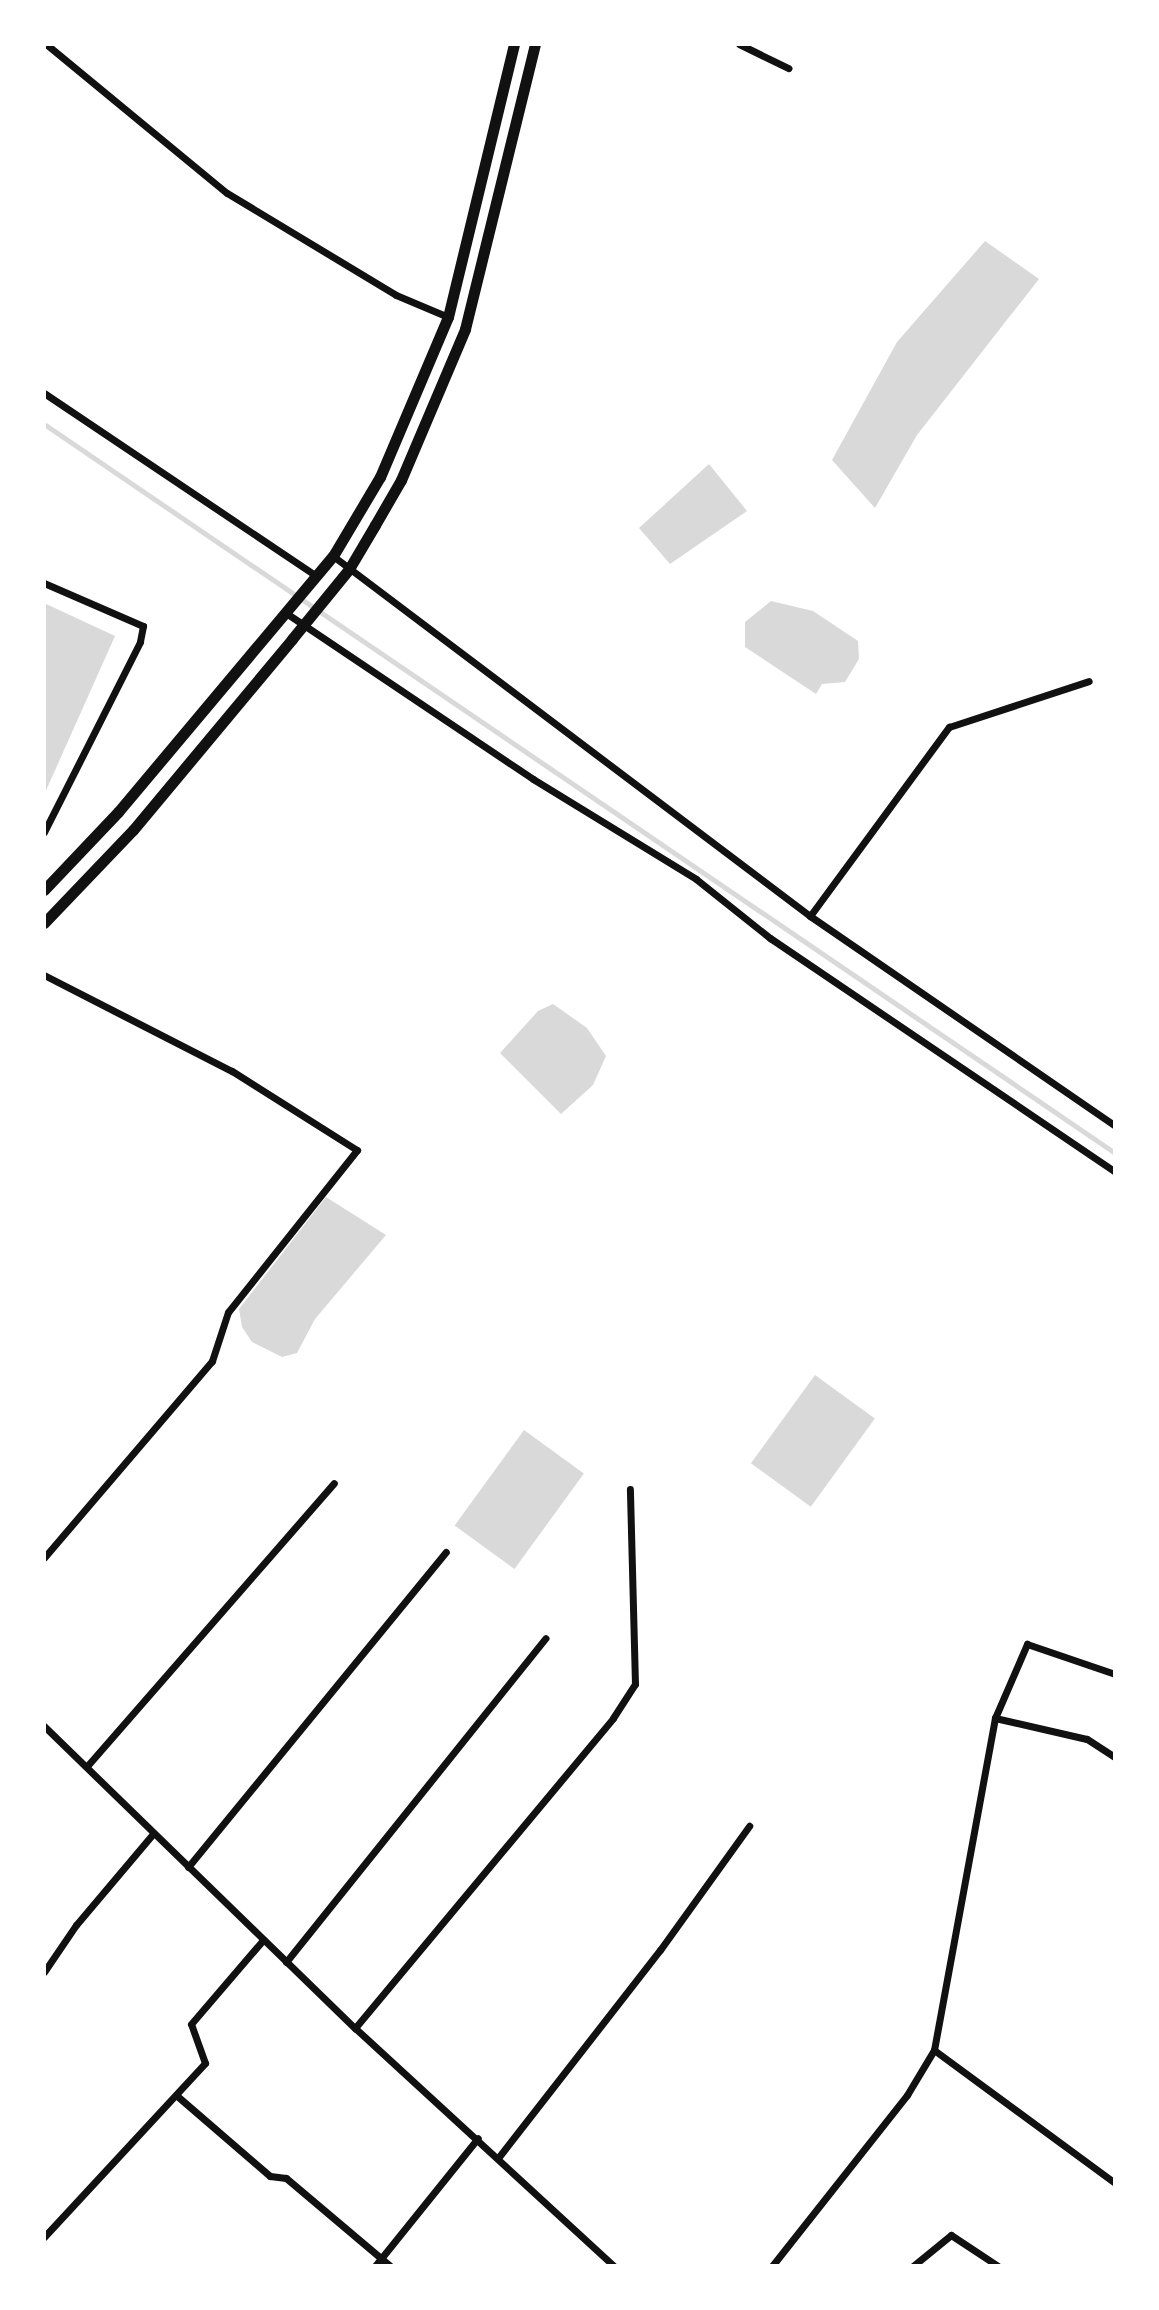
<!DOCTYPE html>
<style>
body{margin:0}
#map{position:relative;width:1159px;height:2310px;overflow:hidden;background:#fff;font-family:Montserrat,sans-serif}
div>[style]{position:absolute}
.water>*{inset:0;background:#d9d9d9;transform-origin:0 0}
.stream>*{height:5px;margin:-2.5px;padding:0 2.5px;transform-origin:2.5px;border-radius:2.5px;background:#d9d9d9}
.minor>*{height:7px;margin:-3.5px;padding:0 3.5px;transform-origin:3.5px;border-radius:3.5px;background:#111}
.primary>*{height:11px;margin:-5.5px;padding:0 5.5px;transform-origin:5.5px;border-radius:5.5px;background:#111}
span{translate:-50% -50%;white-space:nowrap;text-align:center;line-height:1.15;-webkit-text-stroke:6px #fff;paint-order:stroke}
.frame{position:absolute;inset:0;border:46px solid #fff;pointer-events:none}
</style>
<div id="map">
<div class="water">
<div style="clip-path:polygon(985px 241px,1039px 279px,917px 435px,875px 508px,832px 460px,897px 342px)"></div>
<div style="clip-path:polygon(709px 464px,747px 511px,670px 564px,639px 528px)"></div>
<div style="clip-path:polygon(771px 601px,813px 611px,858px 641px,859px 659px,845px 682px,822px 684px,816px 694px,745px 647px,745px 622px)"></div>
<div style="clip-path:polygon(44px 603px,115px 636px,44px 795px)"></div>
<div style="clip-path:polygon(553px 1004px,587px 1028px,606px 1056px,593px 1085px,561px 1114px,500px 1053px,538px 1011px)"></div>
<div style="clip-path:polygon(326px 1197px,386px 1235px,315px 1319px,297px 1353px,282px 1357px,252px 1342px,242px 1327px,239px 1309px)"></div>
<div style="left:815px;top:1375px;width:74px;height:109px;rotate:36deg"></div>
<div style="left:524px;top:1430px;width:74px;height:118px;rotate:36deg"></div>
</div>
<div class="stream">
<div style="left:44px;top:424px;width:1296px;rotate:34.24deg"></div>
</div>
<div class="minor">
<div style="left:46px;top:44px;width:234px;rotate:39.5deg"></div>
<div style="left:227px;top:193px;width:197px;rotate:31.1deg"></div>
<div style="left:396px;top:295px;width:56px;rotate:22.9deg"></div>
<div style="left:739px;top:44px;width:55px;rotate:26.1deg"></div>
<div style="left:44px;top:393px;width:328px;rotate:33.9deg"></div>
<div style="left:333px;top:556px;width:598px;rotate:37.04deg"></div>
<div style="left:810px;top:916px;width:370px;rotate:34.5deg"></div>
<div style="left:44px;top:583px;width:108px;rotate:23.5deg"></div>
<div style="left:143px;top:626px;width:16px;rotate:101deg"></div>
<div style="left:140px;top:642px;width:213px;rotate:116.8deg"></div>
<div style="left:286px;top:613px;width:298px;rotate:33.9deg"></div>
<div style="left:533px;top:779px;width:191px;rotate:31.5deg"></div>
<div style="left:696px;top:879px;width:95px;rotate:38.6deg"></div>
<div style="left:770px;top:938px;width:417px;rotate:34.1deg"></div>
<div style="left:810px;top:916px;width:235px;rotate:-53.7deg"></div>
<div style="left:949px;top:727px;width:147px;rotate:-18.2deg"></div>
<div style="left:44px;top:975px;width:211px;rotate:27.1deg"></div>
<div style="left:232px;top:1071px;width:148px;rotate:32.3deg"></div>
<div style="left:357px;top:1150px;width:207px;rotate:128.5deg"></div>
<div style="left:228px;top:1312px;width:52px;rotate:108.1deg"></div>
<div style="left:212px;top:1361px;width:259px;rotate:130.5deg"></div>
<div style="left:995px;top:1718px;width:94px;rotate:12.9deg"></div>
<div style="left:1087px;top:1739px;width:33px;rotate:33deg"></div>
<div style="left:44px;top:1726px;width:434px;rotate:44.2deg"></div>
<div style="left:355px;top:2028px;width:352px;rotate:42.6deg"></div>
<div style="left:88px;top:1765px;width:374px;rotate:-48.9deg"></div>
<div style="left:188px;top:1867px;width:407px;rotate:-50.7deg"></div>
<div style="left:286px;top:1962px;width:415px;rotate:-51.3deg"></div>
<div style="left:44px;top:1972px;width:57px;rotate:-55.8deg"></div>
<div style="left:76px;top:1925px;width:119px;rotate:-49.8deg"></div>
<div style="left:355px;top:2028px;width:403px;rotate:-50.2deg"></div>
<div style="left:613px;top:1718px;width:40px;rotate:-57.1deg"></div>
<div style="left:635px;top:1684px;width:195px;rotate:-91.5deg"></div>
<div style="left:934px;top:2050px;width:225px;rotate:36.3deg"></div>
<div style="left:176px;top:2095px;width:124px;rotate:40.8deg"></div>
<div style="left:270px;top:2176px;width:16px;rotate:7deg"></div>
<div style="left:286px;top:2178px;width:136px;rotate:40.2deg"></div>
<div style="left:498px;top:2158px;width:264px;rotate:-52.1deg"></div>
<div style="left:660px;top:1950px;width:153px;rotate:-54.3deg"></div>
<div style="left:44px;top:2237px;width:237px;rotate:-47.2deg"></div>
<div style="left:205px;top:2063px;width:41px;rotate:-109.7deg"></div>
<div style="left:191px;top:2024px;width:111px;rotate:-49.4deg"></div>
<div style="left:375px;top:2266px;width:164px;rotate:-51.2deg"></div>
<div style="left:772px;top:2266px;width:218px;rotate:-51.7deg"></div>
<div style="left:907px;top:2095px;width:52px;rotate:-59deg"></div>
<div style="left:934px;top:2050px;width:338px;rotate:-79.6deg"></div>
<div style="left:995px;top:1718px;width:81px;rotate:-66.6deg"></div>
<div style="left:1027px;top:1644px;width:93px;rotate:18.8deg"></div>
<div style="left:913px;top:2266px;width:49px;rotate:-39.2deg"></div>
<div style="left:951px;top:2235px;width:56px;rotate:33.4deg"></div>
</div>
<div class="primary">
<div style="left:44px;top:890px;width:108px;rotate:-46.5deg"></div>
<div style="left:118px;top:812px;width:334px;rotate:-50deg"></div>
<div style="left:333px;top:556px;width:92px;rotate:-59.3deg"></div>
<div style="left:380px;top:477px;width:174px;rotate:-67deg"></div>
<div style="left:448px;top:317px;width:281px;rotate:-76.4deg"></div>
<div style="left:44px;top:923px;width:129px;rotate:-46.3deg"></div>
<div style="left:133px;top:830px;width:249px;rotate:-50.2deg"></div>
<div style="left:292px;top:639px;width:90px;rotate:-50.8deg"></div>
<div style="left:349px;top:569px;width:51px;rotate:-59.4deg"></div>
<div style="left:375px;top:525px;width:52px;rotate:-60deg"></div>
<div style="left:401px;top:480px;width:164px;rotate:-67deg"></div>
<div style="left:465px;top:329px;width:293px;rotate:-76.2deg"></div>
</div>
<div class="frame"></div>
</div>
